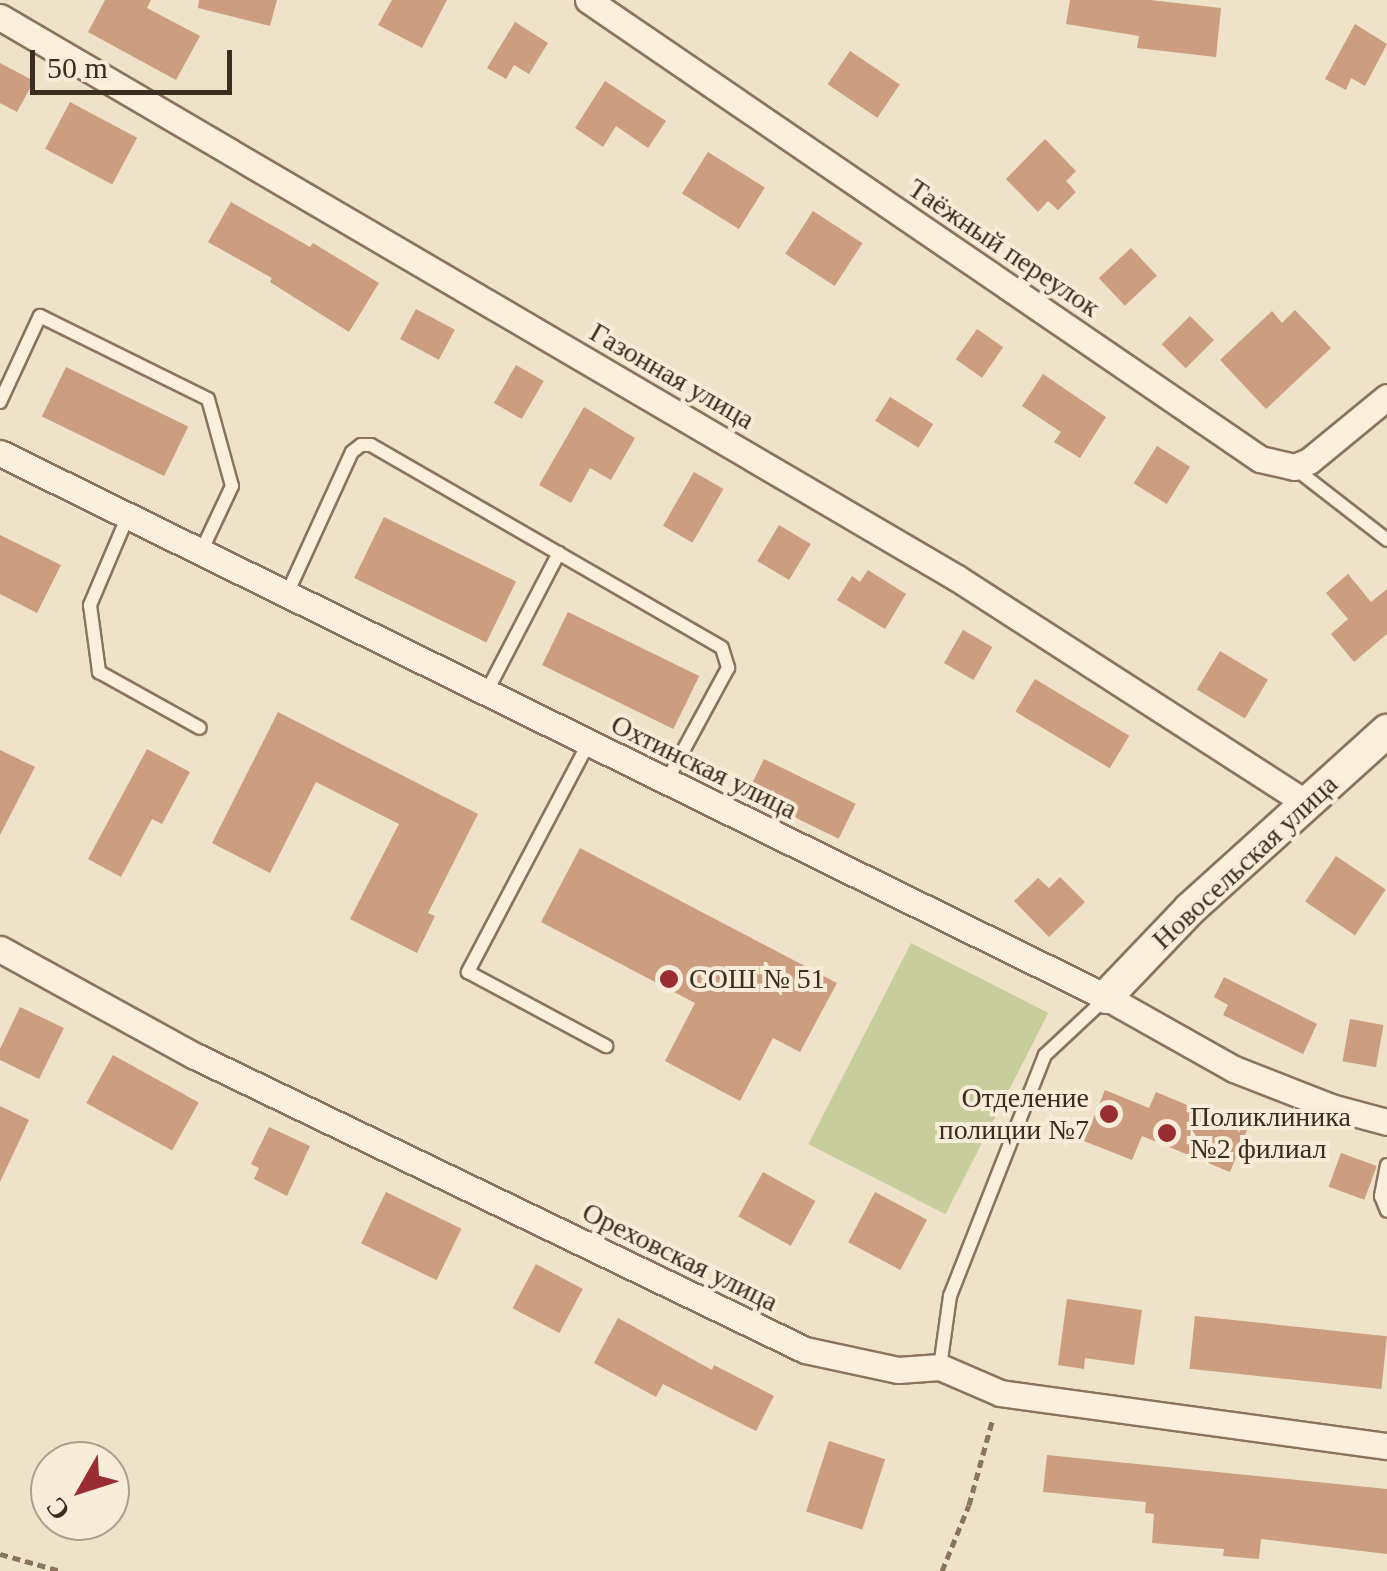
<!DOCTYPE html>
<meta charset="utf-8">
<style>
body{margin:0}
#map{position:relative;width:1387px;height:1571px;overflow:hidden;background:#eee2c8;font-family:"Times New Roman",serif}
div>[style]{position:absolute}
.green>*{inset:0;background:#c8cd9c;transform-origin:0 0}
.building>*{inset:0;background:#cc9d7e;transform-origin:0 0}
.path>*{height:5px;margin-top:-2.5px;transform-origin:0;background:repeating-linear-gradient(90deg,#8b745d 0 8px,transparent 0 13px)}
.roads{filter:drop-shadow(2px 0 #8b745d) drop-shadow(-2px 0 #8b745d) drop-shadow(0 2px #8b745d) drop-shadow(0 -2px #8b745d)}
.service>*{height:12px;margin:-6px;padding:0 6px;transform-origin:6px;border-radius:6px;background:#f9efdc}
.minor>*{height:25px;margin:-12.5px;padding:0 12.5px;transform-origin:12.5px;border-radius:12.5px;background:#f9efdc}
.tertiary>*{height:32px;margin:-16px;padding:0 16px;transform-origin:16px;border-radius:16px;background:#f9efdc}
.dots>*{width:28px;height:28px;translate:-50% -50%;box-sizing:border-box;border:5px solid #f6ecd8;border-radius:50%}
span{translate:-50% -50%;white-space:nowrap;text-align:center;line-height:1.15;-webkit-text-stroke:8px #f6ecd8;paint-order:stroke}
.street-label{font-size:28px;color:#3b2d20}
.poi-label{font-size:28px;color:#3b2d20}
.left{translate:0 -50%;text-align:left}
.right{translate:-100% -50%;text-align:right}
.north{position:absolute;left:30px;top:1441px;width:100px;height:100px;box-sizing:border-box;background:#f6ecd8;border:2px solid #aba08e;border-radius:50%;rotate:231deg;font-size:28px;font-weight:700;line-height:40px;text-align:center;color:#3b2d20}
.north::after{content:'';display:block;margin:auto;width:35px;height:45px;background:#992d31;clip-path:polygon(50% 0,100% 100%,50% 72%,0 100%)}
.scale{position:absolute;left:30px;top:50px;width:202px;height:45px;box-sizing:border-box;border:5px solid #3b2d20;border-top:0;padding-left:12px;font-size:30px;line-height:35px;white-space:nowrap;color:#3b2d20;-webkit-text-stroke:8px #f6ecd8;paint-order:stroke}
</style>
<div id="map">
<div class="green">
<div style="left:911px;top:943px;width:154px;height:226px;rotate:27deg"></div>
</div>
<div class="building">
<div style="clip-path:polygon(105px 0,151px 0,147px 8px,200px 36px,176px 80px,88px 32px)"></div>
<div style="clip-path:polygon(199px 0,277px 0,270px 26px,198px 8px)"></div>
<div style="clip-path:polygon(392px 0,447px 0,422px 48px,378px 25px)"></div>
<div style="clip-path:polygon(1070px 0,1150px 0,1221px 8px,1216px 57px,1137px 48px,1139px 36px,1066px 24px)"></div>
<div style="clip-path:polygon(515px 22px,548px 43px,529px 74px,514px 65px,506px 79px,487px 68px)"></div>
<div style="clip-path:polygon(1355px 24px,1387px 44px,1365px 86px,1351px 78px,1346px 90px,1325px 79px)"></div>
<div style="left:850px;top:51px;width:60px;height:40px;rotate:34deg"></div>
<div style="clip-path:polygon(0 63px,34px 81px,17px 112px,0 103px)"></div>
<div style="clip-path:polygon(605px 81px,666px 121px,648px 148px,616px 126px,603px 147px,575px 128px)"></div>
<div style="left:70px;top:102px;width:76px;height:53px;rotate:28deg"></div>
<div style="clip-path:polygon(1045px 139px,1076px 171px,1066px 181px,1076px 192px,1058px 210px,1048px 201px,1038px 212px,1006px 179px)"></div>
<div style="left:708px;top:152px;width:67px;height:49px;rotate:32deg"></div>
<div style="clip-path:polygon(231px 202px,310px 247px,313px 243px,379px 283px,349px 332px,270px 282px,272px 278px,208px 242px)"></div>
<div style="left:813px;top:211px;width:59px;height:51px;rotate:33deg"></div>
<div style="left:1131px;top:248px;width:38px;height:44px;rotate:47deg"></div>
<div style="left:416px;top:309px;width:44px;height:34px;rotate:28deg"></div>
<div style="clip-path:polygon(1295px 310px,1331px 348px,1266px 409px,1220px 360px,1272px 311px,1282px 323px)"></div>
<div style="left:1190px;top:316px;width:34px;height:40px;rotate:45deg"></div>
<div style="left:977px;top:329px;width:32px;height:37px;rotate:35deg"></div>
<div style="left:516px;top:365px;width:32px;height:44px;rotate:30deg"></div>
<div style="left:66px;top:367px;width:136px;height:55px;rotate:26deg"></div>
<div style="clip-path:polygon(1043px 374px,1106px 417px,1080px 458px,1054px 442px,1061px 432px,1022px 406px)"></div>
<div style="left:890px;top:397px;width:51px;height:28px;rotate:32deg"></div>
<div style="clip-path:polygon(584px 407px,635px 438px,611px 480px,590px 468px,571px 503px,539px 485px)"></div>
<div style="left:1157px;top:446px;width:39px;height:44px;rotate:32deg"></div>
<div style="left:694px;top:472px;width:34px;height:62px;rotate:30deg"></div>
<div style="left:384px;top:517px;width:147px;height:68px;rotate:26deg"></div>
<div style="left:779px;top:525px;width:37px;height:42px;rotate:31deg"></div>
<div style="clip-path:polygon(0 535px,61px 565px,37px 613px,0 594px)"></div>
<div style="clip-path:polygon(868px 570px,906px 594px,885px 629px,837px 600px,852px 576px,860px 582px)"></div>
<div style="clip-path:polygon(1348px 574px,1371px 602px,1387px 589px,1387px 634px,1354px 662px,1331px 634px,1348px 619px,1326px 593px)"></div>
<div style="left:568px;top:612px;width:146px;height:59px;rotate:26deg"></div>
<div style="left:963px;top:630px;width:34px;height:38px;rotate:30deg"></div>
<div style="left:1220px;top:651px;width:56px;height:45px;rotate:31deg"></div>
<div style="left:1035px;top:679px;width:110px;height:38px;rotate:31deg"></div>
<div style="clip-path:polygon(278px 712px,478px 814px,428px 913px,435px 916px,417px 953px,350px 919px,399px 824px,316px 782px,270px 873px,212px 843px)"></div>
<div style="clip-path:polygon(147px 749px,190px 772px,162px 824px,152px 819px,121px 877px,88px 859px)"></div>
<div style="clip-path:polygon(0 750px,35px 767px,0 835px)"></div>
<div style="left:764px;top:759px;width:102px;height:39px;rotate:26deg"></div>
<div style="clip-path:polygon(580px 848px,837px 983px,800px 1052px,773px 1038px,740px 1101px,665px 1061px,695px 1003px,541px 922px)"></div>
<div style="left:1336px;top:856px;width:60px;height:55px;rotate:34deg"></div>
<div style="clip-path:polygon(1060px 877px,1085px 902px,1049px 937px,1014px 901px,1038px 878px,1049px 888px)"></div>
<div style="clip-path:polygon(1224px 977px,1317px 1024px,1303px 1054px,1223px 1015px,1228px 1005px,1214px 997px)"></div>
<div style="clip-path:polygon(20px 1007px,64px 1028px,39px 1079px,0 1060px,0 1049px)"></div>
<div style="left:1350px;top:1019px;width:34px;height:43px;rotate:10deg"></div>
<div style="left:113px;top:1055px;width:98px;height:55px;rotate:29deg"></div>
<div style="clip-path:polygon(1105px 1090px,1149px 1108px,1156px 1092px,1247px 1130px,1230px 1172px,1142px 1136px,1132px 1160px,1084px 1141px)"></div>
<div style="clip-path:polygon(0 1106px,29px 1120px,0 1182px)"></div>
<div style="clip-path:polygon(269px 1127px,310px 1146px,287px 1196px,254px 1179px,259px 1168px,251px 1164px)"></div>
<div style="left:1341px;top:1153px;width:38px;height:36px;rotate:20deg"></div>
<div style="left:763px;top:1172px;width:60px;height:51px;rotate:29deg"></div>
<div style="left:386px;top:1192px;width:84px;height:57px;rotate:26deg"></div>
<div style="left:875px;top:1192px;width:59px;height:57px;rotate:28deg"></div>
<div style="left:536px;top:1264px;width:53px;height:50px;rotate:28deg"></div>
<div style="clip-path:polygon(1067px 1299px,1142px 1310px,1134px 1365px,1085px 1358px,1084px 1369px,1058px 1365px)"></div>
<div style="left:1195px;top:1316px;width:193px;height:53px;rotate:6deg"></div>
<div style="clip-path:polygon(618px 1318px,712px 1370px,714px 1365px,774px 1396px,756px 1431px,663px 1384px,656px 1397px,594px 1363px)"></div>
<div style="left:829px;top:1441px;width:59px;height:74px;rotate:18deg"></div>
<div style="clip-path:polygon(1047px 1455px,1387px 1489px,1387px 1554px,1261px 1539px,1259px 1559px,1223px 1556px,1224px 1549px,1152px 1543px,1154px 1514px,1145px 1513px,1146px 1502px,1043px 1492px)"></div>
</div>
<div class="path">
<div style="left:0;top:1554px;width:63px;rotate:15.6deg"></div>
<div style="left:942px;top:1571px;width:71px;rotate:-67.8deg"></div>
<div style="left:969px;top:1505px;width:90px;rotate:-74.6deg"></div>
</div>
<div class="roads">
<div class="service">
<div style="left:0;top:402px;width:95px;rotate:-65.1deg"></div>
<div style="left:40px;top:316px;width:187px;rotate:26.3deg"></div>
<div style="left:208px;top:399px;width:90px;rotate:74.6deg"></div>
<div style="left:232px;top:486px;width:73px;rotate:115.2deg"></div>
<div style="left:1293px;top:467px;width:119px;rotate:37.8deg"></div>
<div style="left:127px;top:518px;width:95px;rotate:113deg"></div>
<div style="left:90px;top:605px;width:68px;rotate:82.3deg"></div>
<div style="left:99px;top:672px;width:115px;rotate:29deg"></div>
<div style="left:286px;top:596px;width:158px;rotate:-65.4deg"></div>
<div style="left:352px;top:452px;width:11px;rotate:-38deg"></div>
<div style="left:361px;top:445px;width:10px"></div>
<div style="left:371px;top:445px;width:405px;rotate:30deg"></div>
<div style="left:722px;top:648px;width:21px;rotate:73deg"></div>
<div style="left:728px;top:668px;width:130px;rotate:118.5deg"></div>
<div style="left:486px;top:693px;width:158px;rotate:-62.5deg"></div>
<div style="left:588px;top:744px;width:258px;rotate:117.8deg"></div>
<div style="left:468px;top:972px;width:157px;rotate:28.2deg"></div>
<div style="left:1387px;top:1165px;width:32px;rotate:101deg"></div>
<div style="left:1381px;top:1196px;width:16px;rotate:68deg"></div>
<div style="left:940px;top:1367px;width:72px;rotate:-82deg"></div>
<div style="left:950px;top:1296px;width:259px;rotate:-68.5deg"></div>
<div style="left:1045px;top:1055px;width:82px;rotate:-43deg"></div>
</div>
<div class="minor">
<div style="left:588px;top:0;width:814px;rotate:34.33deg"></div>
<div style="left:1260px;top:459px;width:35px;rotate:13deg"></div>
<div style="left:1294px;top:467px;width:16px;rotate:-22deg"></div>
<div style="left:1309px;top:461px;width:101px;rotate:-39.4deg"></div>
<div style="left:0;top:17px;width:1109px;rotate:30.38deg"></div>
<div style="left:957px;top:578px;width:413px;rotate:32.8deg"></div>
<div style="left:0;top:453px;width:1233px;rotate:26.19deg"></div>
<div style="left:1106px;top:997px;width:147px;rotate:29.4deg"></div>
<div style="left:1234px;top:1069px;width:104px;rotate:21.4deg"></div>
<div style="left:1331px;top:1107px;width:58px;rotate:15deg"></div>
<div style="left:0;top:949px;width:222px;rotate:28.8deg"></div>
<div style="left:195px;top:1056px;width:677px;rotate:25.73deg"></div>
<div style="left:805px;top:1350px;width:95px;rotate:12.1deg"></div>
<div style="left:898px;top:1370px;width:42px;rotate:-4.1deg"></div>
<div style="left:940px;top:1367px;width:65px;rotate:23.4deg"></div>
<div style="left:1000px;top:1393px;width:391px;rotate:7.8deg"></div>
</div>
<div class="tertiary">
<div style="left:1106px;top:997px;width:122px;rotate:-46.3deg"></div>
<div style="left:1190px;top:909px;width:266px;rotate:-42.1deg"></div>
</div>
</div>
<div class="dots">
<div style="left:669px;top:979px;background:#992d31"></div>
<div style="left:1109px;top:1114px;background:#992d31"></div>
<div style="left:1167px;top:1133px;background:#992d31"></div>
</div>
<div class="street-label">
<span style="left:1004px;top:248px;rotate:34deg">Таёжный переулок</span>
<span style="left:672px;top:376px;rotate:30deg">Газонная улица</span>
<span style="left:704px;top:767px;rotate:26deg">Охтинская улица</span>
<span style="left:1245px;top:862px;rotate:-43deg">Новосельская улица</span>
<span style="left:680px;top:1257px;rotate:26deg">Ореховская улица</span>
</div>
<div class="poi-label">
<span class="left" style="left:689px;top:979px">СОШ № 51</span>
<span class="right" style="left:1089px;top:1114px">Отделение<br>полиции №7</span>
<span class="left" style="left:1190px;top:1133px">Поликлиника<br>№2 филиал</span>
</div>
<div class="north">С</div>
<div class="scale">50 m</div>
</div>
